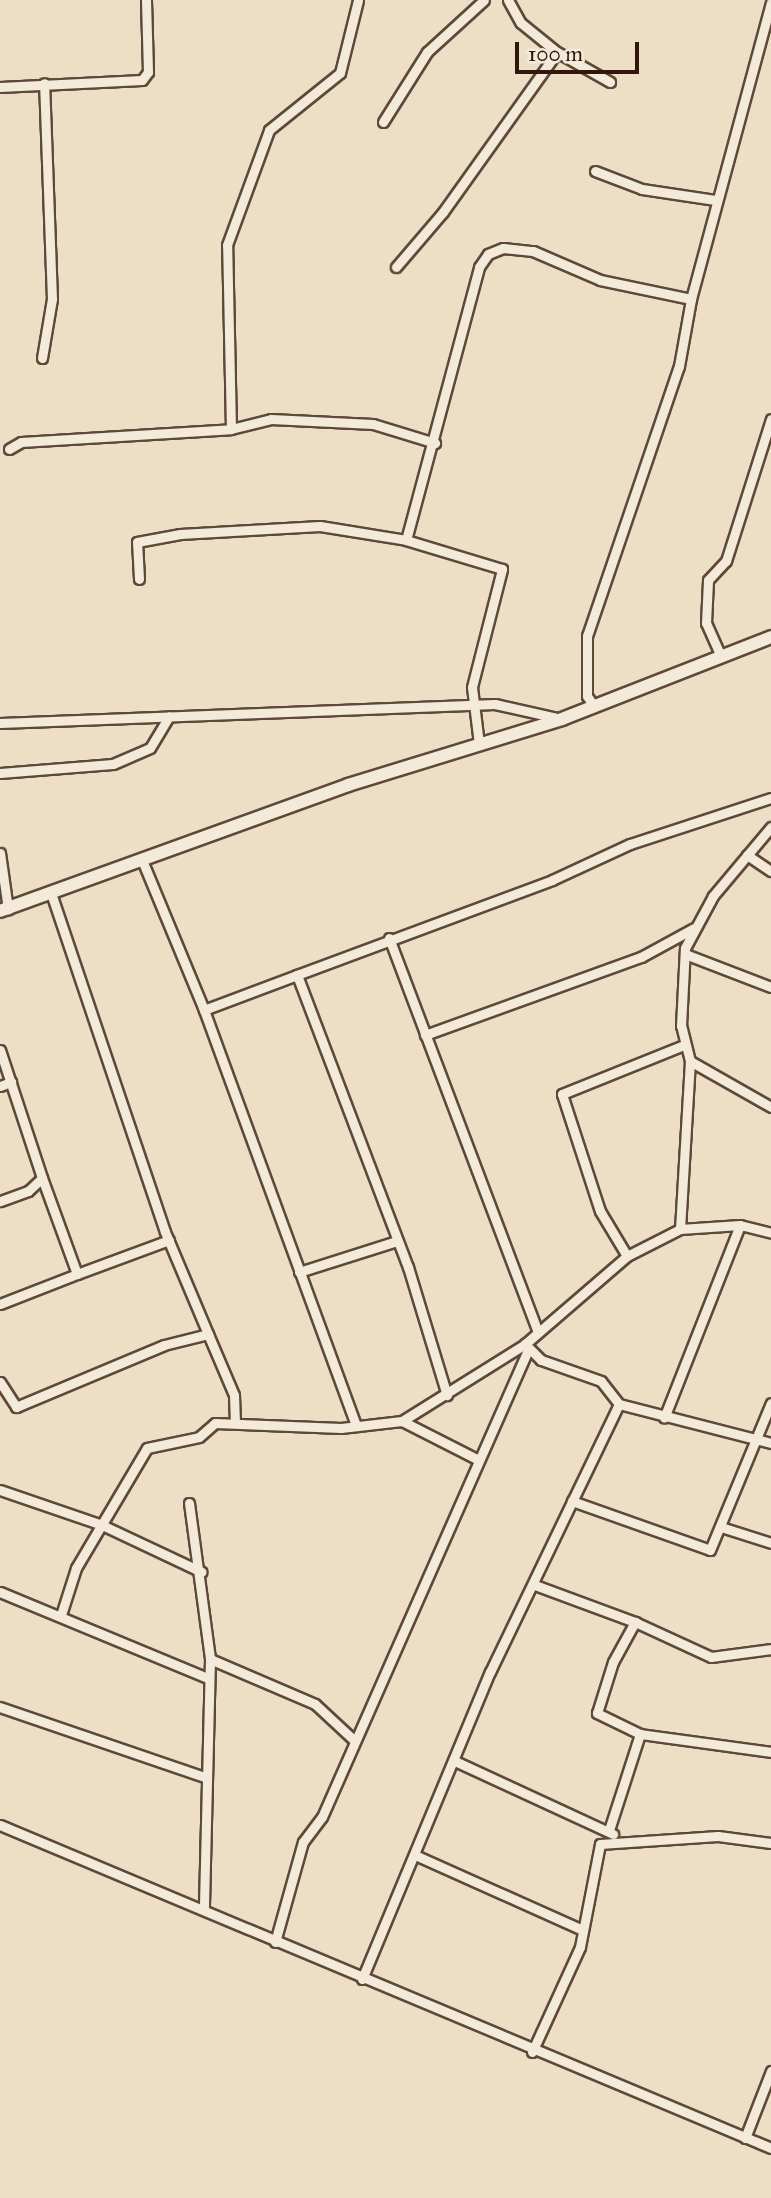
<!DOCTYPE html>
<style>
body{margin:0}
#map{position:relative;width:771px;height:2198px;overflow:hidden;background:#ecdfc5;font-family:"IM FELL Great Primer",serif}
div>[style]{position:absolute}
.roads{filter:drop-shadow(2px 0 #5f483a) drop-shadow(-2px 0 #5f483a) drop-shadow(0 2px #5f483a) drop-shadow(0 -2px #5f483a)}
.street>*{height:9px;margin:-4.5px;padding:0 4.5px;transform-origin:4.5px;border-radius:4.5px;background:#f3ead9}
.secondary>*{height:12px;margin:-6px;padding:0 6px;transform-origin:6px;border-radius:6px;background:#f3ead9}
span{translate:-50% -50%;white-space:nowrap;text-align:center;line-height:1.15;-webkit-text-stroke:5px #f3ead9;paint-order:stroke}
.scale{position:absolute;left:515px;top:42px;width:124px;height:32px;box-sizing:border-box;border:4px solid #30160c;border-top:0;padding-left:9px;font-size:21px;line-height:24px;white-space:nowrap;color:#30160c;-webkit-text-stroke:5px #f3ead9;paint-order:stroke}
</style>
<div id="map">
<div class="roads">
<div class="street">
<div style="left:508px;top:0;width:26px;rotate:61deg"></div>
<div style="left:521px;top:23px;width:46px;rotate:38.9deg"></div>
<div style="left:557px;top:52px;width:61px;rotate:29.5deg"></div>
<div style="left:0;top:87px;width:142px;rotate:-2.8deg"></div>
<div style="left:142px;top:80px;width:10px;rotate:-53deg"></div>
<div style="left:148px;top:72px;width:72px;rotate:-91.6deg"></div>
<div style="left:383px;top:122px;width:83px;rotate:-57.8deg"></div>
<div style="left:427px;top:52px;width:77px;rotate:-42.4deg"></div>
<div style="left:595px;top:171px;width:50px;rotate:21deg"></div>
<div style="left:642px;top:189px;width:74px;rotate:8.6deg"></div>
<div style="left:396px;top:267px;width:72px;rotate:-49.5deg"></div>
<div style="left:443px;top:212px;width:196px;rotate:-54.5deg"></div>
<div style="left:42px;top:358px;width:60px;rotate:-80.4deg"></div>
<div style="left:52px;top:299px;width:216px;rotate:-92.1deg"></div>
<div style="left:231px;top:429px;width:184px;rotate:-91.2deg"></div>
<div style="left:227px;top:245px;width:122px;rotate:-69.9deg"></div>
<div style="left:269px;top:130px;width:91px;rotate:-38.8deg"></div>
<div style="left:340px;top:73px;width:75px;rotate:-76.1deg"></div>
<div style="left:9px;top:449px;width:14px;rotate:-30deg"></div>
<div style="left:21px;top:442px;width:210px;rotate:-3.5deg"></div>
<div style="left:231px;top:429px;width:41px;rotate:-14deg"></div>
<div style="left:271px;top:419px;width:102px;rotate:2.8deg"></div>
<div style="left:373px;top:424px;width:65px;rotate:17deg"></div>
<div style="left:139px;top:579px;width:37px;rotate:-93deg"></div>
<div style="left:137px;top:542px;width:44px;rotate:-10.5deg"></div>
<div style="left:180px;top:534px;width:140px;rotate:-3.3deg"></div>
<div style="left:320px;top:526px;width:87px;rotate:9.2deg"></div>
<div style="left:719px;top:652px;width:32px;rotate:-114deg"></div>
<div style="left:706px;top:623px;width:43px;rotate:-87.3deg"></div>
<div style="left:708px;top:580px;width:26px;rotate:-47deg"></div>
<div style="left:726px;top:561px;width:149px;rotate:-72.4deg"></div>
<div style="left:594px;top:706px;width:12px;rotate:-125deg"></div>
<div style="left:587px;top:696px;width:60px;rotate:-90deg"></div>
<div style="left:587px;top:636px;width:285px;rotate:-71.2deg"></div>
<div style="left:679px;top:366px;width:68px;rotate:-79.8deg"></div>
<div style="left:0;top:723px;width:495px;rotate:-2.2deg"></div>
<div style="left:495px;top:704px;width:69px;rotate:12.6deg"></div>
<div style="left:479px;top:744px;width:57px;rotate:-97deg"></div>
<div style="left:472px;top:687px;width:122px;rotate:-75.7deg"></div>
<div style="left:502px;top:569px;width:100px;rotate:-163.2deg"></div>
<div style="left:406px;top:540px;width:283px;rotate:-75deg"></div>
<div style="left:479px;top:267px;width:16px;rotate:-55deg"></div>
<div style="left:488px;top:254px;width:16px;rotate:-22deg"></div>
<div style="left:503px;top:248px;width:30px;rotate:6deg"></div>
<div style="left:533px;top:251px;width:73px;rotate:23.4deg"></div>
<div style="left:600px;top:280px;width:93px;rotate:11.8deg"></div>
<div style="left:691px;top:299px;width:307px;rotate:-74.9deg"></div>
<div style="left:0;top:773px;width:113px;rotate:-4.6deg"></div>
<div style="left:113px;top:764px;width:40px;rotate:-23.4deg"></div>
<div style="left:150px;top:748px;width:37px;rotate:-59deg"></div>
<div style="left:0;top:853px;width:57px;rotate:81.9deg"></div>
<div style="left:747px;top:855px;width:29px;rotate:34deg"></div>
<div style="left:142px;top:860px;width:162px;rotate:67.5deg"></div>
<div style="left:204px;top:1010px;width:99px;rotate:-20.6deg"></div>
<div style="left:297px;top:975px;width:312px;rotate:69.2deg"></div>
<div style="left:408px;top:1267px;width:134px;rotate:73.1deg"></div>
<div style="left:52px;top:896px;width:354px;rotate:71.4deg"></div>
<div style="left:165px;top:1232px;width:111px;rotate:67.1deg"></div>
<div style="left:389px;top:938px;width:419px;rotate:69.3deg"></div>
<div style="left:685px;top:954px;width:92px;rotate:21deg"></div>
<div style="left:297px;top:975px;width:272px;rotate:-20.4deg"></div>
<div style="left:552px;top:880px;width:86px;rotate:-24.8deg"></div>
<div style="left:630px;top:844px;width:148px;rotate:-18.1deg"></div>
<div style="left:204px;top:1010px;width:443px;rotate:69.9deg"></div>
<div style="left:425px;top:1035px;width:230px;rotate:-19.9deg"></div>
<div style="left:641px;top:957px;width:60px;rotate:-28.7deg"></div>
<div style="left:0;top:1050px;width:135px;rotate:71.8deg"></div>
<div style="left:42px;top:1178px;width:19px;rotate:137deg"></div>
<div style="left:28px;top:1191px;width:30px;rotate:160deg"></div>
<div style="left:690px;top:1061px;width:93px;rotate:29.6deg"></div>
<div style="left:0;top:1086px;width:12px;rotate:-20deg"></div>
<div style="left:740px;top:1225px;width:32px;rotate:14deg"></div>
<div style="left:680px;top:1229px;width:168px;rotate:-86.6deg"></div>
<div style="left:690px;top:1061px;width:36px;rotate:-104deg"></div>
<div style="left:681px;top:1026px;width:78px;rotate:-87.1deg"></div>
<div style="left:685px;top:948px;width:59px;rotate:-61.7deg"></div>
<div style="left:713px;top:896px;width:90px;rotate:-50deg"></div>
<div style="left:627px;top:1256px;width:52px;rotate:-121deg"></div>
<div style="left:600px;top:1211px;width:123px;rotate:-108deg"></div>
<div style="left:562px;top:1094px;width:131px;rotate:-21.9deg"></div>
<div style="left:299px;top:1272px;width:103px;rotate:-17.6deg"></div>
<div style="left:77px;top:1274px;width:98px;rotate:-20.3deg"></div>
<div style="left:0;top:1304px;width:83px;rotate:-21.3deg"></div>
<div style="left:77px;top:1274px;width:102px;rotate:-110deg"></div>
<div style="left:0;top:1382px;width:30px;rotate:57deg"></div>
<div style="left:16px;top:1407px;width:160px;rotate:-22.7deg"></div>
<div style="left:164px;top:1345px;width:45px;rotate:-14deg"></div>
<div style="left:208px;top:1334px;width:66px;rotate:66.9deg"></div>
<div style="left:234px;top:1395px;width:28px;rotate:88deg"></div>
<div style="left:619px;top:1404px;width:157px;rotate:14.4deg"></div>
<div style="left:402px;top:1421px;width:86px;rotate:26.9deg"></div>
<div style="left:0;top:1490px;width:108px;rotate:18.9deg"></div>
<div style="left:102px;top:1525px;width:110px;rotate:25.2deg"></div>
<div style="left:572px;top:1501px;width:146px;rotate:19.5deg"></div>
<div style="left:710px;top:1550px;width:159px;rotate:-67.5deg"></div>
<div style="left:189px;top:1503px;width:157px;rotate:82.3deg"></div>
<div style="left:210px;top:1659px;width:251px;rotate:91.4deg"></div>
<div style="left:721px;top:1527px;width:52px;rotate:17.7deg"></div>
<div style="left:535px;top:1585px;width:107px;rotate:20.3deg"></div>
<div style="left:0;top:1592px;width:225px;rotate:22.5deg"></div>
<div style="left:61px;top:1615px;width:49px;rotate:-72.3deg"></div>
<div style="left:76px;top:1568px;width:139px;rotate:-59.4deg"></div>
<div style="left:147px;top:1448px;width:53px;rotate:-11.9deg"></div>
<div style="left:199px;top:1437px;width:21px;rotate:-41deg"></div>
<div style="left:215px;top:1423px;width:126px;rotate:2.3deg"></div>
<div style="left:341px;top:1428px;width:61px;rotate:-6.5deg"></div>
<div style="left:402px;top:1421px;width:145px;rotate:-32deg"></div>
<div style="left:525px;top:1344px;width:135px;rotate:-40.8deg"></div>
<div style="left:627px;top:1256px;width:59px;rotate:-27deg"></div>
<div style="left:680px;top:1229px;width:60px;rotate:-3.8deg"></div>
<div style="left:740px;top:1225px;width:207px;rotate:111.5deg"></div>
<div style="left:210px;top:1659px;width:114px;rotate:23.2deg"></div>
<div style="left:315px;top:1704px;width:54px;rotate:42.8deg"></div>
<div style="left:0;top:1707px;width:217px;rotate:18.9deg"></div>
<div style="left:640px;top:1734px;width:48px;rotate:-154deg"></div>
<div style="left:597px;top:1713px;width:53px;rotate:-72.6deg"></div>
<div style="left:613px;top:1662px;width:46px;rotate:-61.2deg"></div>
<div style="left:635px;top:1622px;width:84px;rotate:24.7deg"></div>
<div style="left:711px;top:1657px;width:61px;rotate:-7.6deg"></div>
<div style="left:457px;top:1762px;width:172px;rotate:24.8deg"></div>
<div style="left:0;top:1825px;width:836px;rotate:22.73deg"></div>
<div style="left:609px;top:1830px;width:101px;rotate:-72.1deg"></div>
<div style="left:640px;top:1734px;width:132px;rotate:7.8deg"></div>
<div style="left:415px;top:1855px;width:184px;rotate:24.1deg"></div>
<div style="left:275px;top:1942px;width:104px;rotate:-74.4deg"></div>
<div style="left:303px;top:1842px;width:31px;rotate:-53deg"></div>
<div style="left:322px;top:1817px;width:510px;rotate:-66.2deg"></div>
<div style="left:362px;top:1979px;width:333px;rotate:-67.4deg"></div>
<div style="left:490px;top:1672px;width:297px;rotate:-64.3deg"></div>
<div style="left:619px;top:1404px;width:29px;rotate:-128deg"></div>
<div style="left:601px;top:1381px;width:64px;rotate:-160.7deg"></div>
<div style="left:541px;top:1360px;width:23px;rotate:-135deg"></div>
<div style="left:532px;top:2052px;width:115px;rotate:-65.4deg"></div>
<div style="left:580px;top:1947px;width:105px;rotate:-79deg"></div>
<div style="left:600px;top:1844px;width:118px;rotate:-3.9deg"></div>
<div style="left:718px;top:1836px;width:53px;rotate:7.5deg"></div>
<div style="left:745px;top:2138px;width:72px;rotate:-68.8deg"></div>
</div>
<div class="secondary">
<div style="left:0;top:911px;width:370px;rotate:-19.9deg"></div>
<div style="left:348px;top:785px;width:224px;rotate:-17.1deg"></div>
<div style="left:562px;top:719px;width:225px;rotate:-21.4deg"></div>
</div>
</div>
<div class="scale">100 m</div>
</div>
